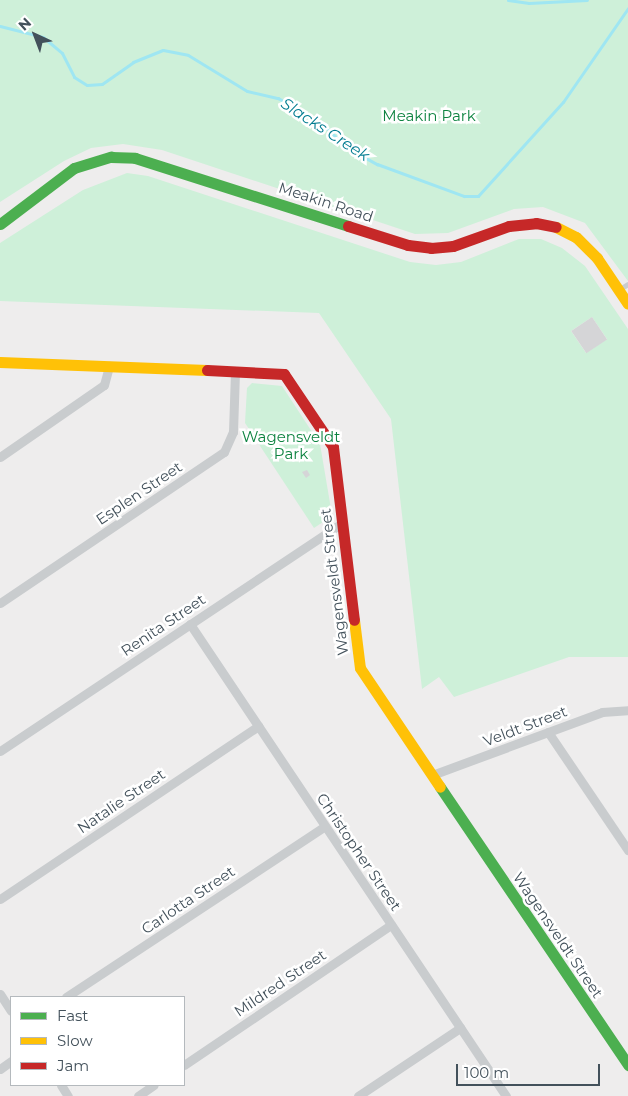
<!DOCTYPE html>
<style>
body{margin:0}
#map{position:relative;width:628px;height:1096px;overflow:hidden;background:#eeeded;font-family:Montserrat,sans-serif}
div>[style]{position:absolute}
.green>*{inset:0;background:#cef0d9}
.stream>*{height:3px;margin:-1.5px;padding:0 1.5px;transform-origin:1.5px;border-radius:1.5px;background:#9fe6f2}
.building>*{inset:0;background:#d5d5d7;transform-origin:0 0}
.lane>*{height:4.5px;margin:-2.25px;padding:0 2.25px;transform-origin:2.25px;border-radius:2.25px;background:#c9ccce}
.street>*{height:9px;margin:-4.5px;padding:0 4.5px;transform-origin:4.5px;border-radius:4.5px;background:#c9ccce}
.fast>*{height:11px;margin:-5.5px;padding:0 5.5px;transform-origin:5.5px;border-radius:5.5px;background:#4caf50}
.slow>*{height:11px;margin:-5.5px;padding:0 5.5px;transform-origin:5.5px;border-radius:5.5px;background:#ffc107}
.jam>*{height:11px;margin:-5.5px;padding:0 5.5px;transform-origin:5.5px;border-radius:5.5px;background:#c62828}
span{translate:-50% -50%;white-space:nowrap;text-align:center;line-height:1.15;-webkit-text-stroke:5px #fff;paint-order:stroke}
.park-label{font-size:15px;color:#0d8340}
.street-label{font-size:15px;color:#43515b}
.water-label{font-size:16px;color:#037d91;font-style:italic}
.legend{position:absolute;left:10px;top:996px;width:175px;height:90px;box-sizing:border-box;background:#fff;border:1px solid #b4b9bd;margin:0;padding:6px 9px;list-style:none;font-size:15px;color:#43515b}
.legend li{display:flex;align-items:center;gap:10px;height:25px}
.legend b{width:25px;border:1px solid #b4b9bd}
.north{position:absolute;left:10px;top:10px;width:50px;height:50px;-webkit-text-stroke:4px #fff;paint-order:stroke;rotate:317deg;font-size:14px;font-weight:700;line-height:20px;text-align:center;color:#43515b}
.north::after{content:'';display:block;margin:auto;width:18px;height:22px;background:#43515b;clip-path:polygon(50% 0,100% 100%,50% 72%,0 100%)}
.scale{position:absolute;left:456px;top:1064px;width:144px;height:22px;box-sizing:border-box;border:2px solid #43515b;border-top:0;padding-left:6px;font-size:15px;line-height:18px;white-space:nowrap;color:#43515b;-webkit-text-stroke:4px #fff;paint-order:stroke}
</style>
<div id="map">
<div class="green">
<div style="clip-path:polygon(0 0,628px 0,628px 281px,585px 223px,543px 207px,514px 209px,448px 233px,415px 234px,162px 150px,123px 144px,91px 148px,64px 161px,0 202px)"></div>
<div style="clip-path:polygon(evenodd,127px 173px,148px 176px,410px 262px,436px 265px,461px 262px,519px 239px,541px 239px,562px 248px,585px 266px,628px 329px,628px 657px,569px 657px,454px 697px,439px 677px,422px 689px,391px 419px,319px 313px,0 301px,0 243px,83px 190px,127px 173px,592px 317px,607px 339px,586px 353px,571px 331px,592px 317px)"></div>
<div style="clip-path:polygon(252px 383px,282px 386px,320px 444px,331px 509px,326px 520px,314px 528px,245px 423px,247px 388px)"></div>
</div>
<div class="stream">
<div style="left:508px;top:0;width:21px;rotate:8deg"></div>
<div style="left:529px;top:3px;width:58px;rotate:-3deg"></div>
<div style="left:0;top:26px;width:44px;rotate:14.3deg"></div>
<div style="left:43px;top:37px;width:25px;rotate:40deg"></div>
<div style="left:62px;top:53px;width:27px;rotate:63deg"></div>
<div style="left:74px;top:77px;width:15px;rotate:32deg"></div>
<div style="left:87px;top:85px;width:15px;rotate:-4deg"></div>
<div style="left:102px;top:84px;width:38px;rotate:-35deg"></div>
<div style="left:133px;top:62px;width:32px;rotate:-22deg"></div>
<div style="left:163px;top:50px;width:25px;rotate:11deg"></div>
<div style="left:188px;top:55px;width:69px;rotate:31.4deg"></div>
<div style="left:247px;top:91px;width:32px;rotate:13deg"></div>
<div style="left:278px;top:98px;width:55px;rotate:30.8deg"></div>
<div style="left:325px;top:126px;width:28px;rotate:46deg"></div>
<div style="left:344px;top:146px;width:38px;rotate:29deg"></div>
<div style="left:377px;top:164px;width:93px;rotate:20.2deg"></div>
<div style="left:464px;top:196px;width:14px"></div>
<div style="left:478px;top:196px;width:127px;rotate:-47.9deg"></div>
<div style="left:563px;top:102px;width:114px;rotate:-55.3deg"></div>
</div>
<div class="building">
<div style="left:592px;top:317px;width:27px;height:25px;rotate:56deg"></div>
<div style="clip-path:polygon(307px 470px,310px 475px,306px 478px,302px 472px)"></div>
</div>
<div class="lane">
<div style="left:620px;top:289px;width:9px;rotate:-32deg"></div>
</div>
<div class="street">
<div style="left:0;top:457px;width:126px;rotate:-34.7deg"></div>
<div style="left:104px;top:385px;width:20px;rotate:-75deg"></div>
<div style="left:0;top:603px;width:270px;rotate:-34deg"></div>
<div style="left:224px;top:452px;width:22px;rotate:-66deg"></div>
<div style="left:233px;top:432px;width:61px;rotate:-88.1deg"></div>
<div style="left:190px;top:624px;width:568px;rotate:56.2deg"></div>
<div style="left:548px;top:732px;width:143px;rotate:55.9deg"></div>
<div style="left:0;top:751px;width:411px;rotate:-33.7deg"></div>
<div style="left:432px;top:775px;width:181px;rotate:-20.3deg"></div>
<div style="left:602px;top:712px;width:26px;rotate:-4deg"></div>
<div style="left:0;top:899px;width:311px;rotate:-33.8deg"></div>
<div style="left:0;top:994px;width:20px;rotate:57deg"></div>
<div style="left:66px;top:997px;width:310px;rotate:-33.4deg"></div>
<div style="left:184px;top:1065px;width:250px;rotate:-34.1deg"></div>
<div style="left:0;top:1069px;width:14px;rotate:-36deg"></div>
<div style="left:61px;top:1085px;width:13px;rotate:58deg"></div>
<div style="left:138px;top:1096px;width:19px;rotate:-35deg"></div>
<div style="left:358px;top:1096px;width:123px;rotate:-33.7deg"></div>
</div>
<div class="fast">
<div style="left:0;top:224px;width:93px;rotate:-37.1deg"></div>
<div style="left:74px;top:168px;width:39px;rotate:-17deg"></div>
<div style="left:111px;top:157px;width:24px;rotate:2deg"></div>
<div style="left:135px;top:158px;width:224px;rotate:17.7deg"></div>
<div style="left:440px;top:787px;width:336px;rotate:55.9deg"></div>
</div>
<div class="slow">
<div style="left:556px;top:227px;width:22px;rotate:27deg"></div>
<div style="left:576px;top:237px;width:30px;rotate:45deg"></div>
<div style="left:597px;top:258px;width:55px;rotate:56deg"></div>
<div style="left:0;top:362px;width:207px;rotate:2.2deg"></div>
<div style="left:354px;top:620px;width:48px;rotate:82.9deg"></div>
<div style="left:360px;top:668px;width:143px;rotate:56.1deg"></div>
</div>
<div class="jam">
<div style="left:348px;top:226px;width:63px;rotate:17.6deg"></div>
<div style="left:408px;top:245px;width:23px;rotate:7deg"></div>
<div style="left:431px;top:248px;width:22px;rotate:-5deg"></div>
<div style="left:453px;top:246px;width:59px;rotate:-19.7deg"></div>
<div style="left:509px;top:226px;width:27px;rotate:-6deg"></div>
<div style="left:536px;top:223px;width:20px;rotate:11deg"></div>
<div style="left:207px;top:370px;width:77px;rotate:3deg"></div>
<div style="left:284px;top:374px;width:88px;rotate:56.1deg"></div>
<div style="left:333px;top:447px;width:174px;rotate:83.1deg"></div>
</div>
<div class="park-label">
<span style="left:429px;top:116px">Meakin Park</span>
<span style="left:291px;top:445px">Wagensveldt<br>Park</span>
</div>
<div class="street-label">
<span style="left:326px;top:202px;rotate:18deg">Meakin Road</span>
<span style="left:139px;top:493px;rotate:-34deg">Esplen Street</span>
<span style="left:334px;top:582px;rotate:-97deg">Wagensveldt Street</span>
<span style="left:163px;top:625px;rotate:-34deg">Renita Street</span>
<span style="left:525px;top:726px;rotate:-21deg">Veldt Street</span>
<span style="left:121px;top:801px;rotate:-34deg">Natalie Street</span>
<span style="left:359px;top:852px;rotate:56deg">Christopher Street</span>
<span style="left:188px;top:900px;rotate:-34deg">Carlotta Street</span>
<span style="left:558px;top:935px;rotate:56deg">Wagensveldt Street</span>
<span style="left:280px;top:983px;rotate:-34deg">Mildred Street</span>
</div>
<div class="water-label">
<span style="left:325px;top:130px;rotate:33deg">Slacks Creek</span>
</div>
<ul class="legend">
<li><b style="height:6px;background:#4caf50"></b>Fast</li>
<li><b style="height:6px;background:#ffc107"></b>Slow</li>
<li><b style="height:6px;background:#c62828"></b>Jam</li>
</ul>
<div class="north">N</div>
<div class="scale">100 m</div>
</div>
